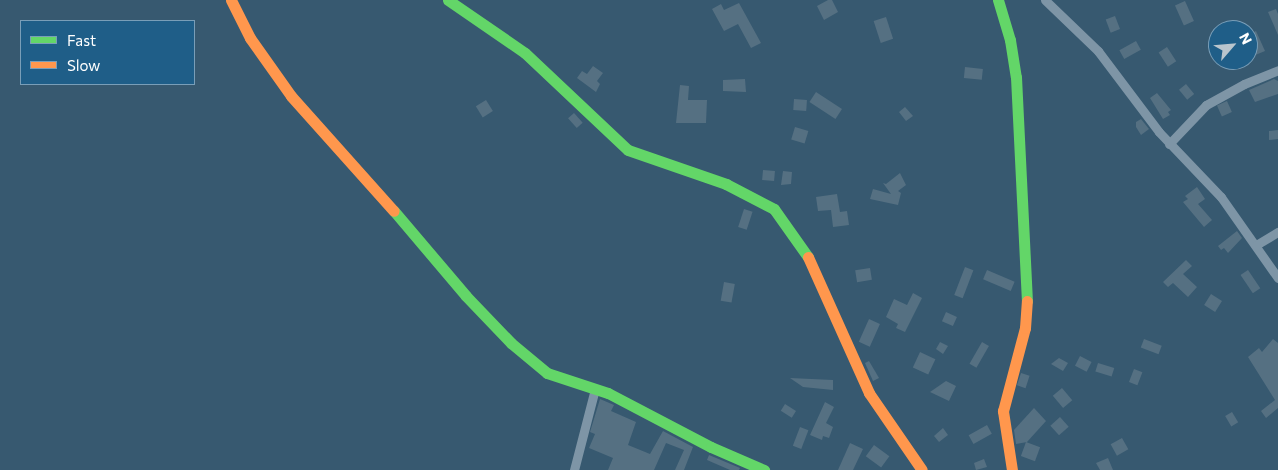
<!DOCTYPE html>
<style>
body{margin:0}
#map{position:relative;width:1278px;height:470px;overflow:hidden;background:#375970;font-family:Commissioner,sans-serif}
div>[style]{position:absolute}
.building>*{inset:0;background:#557082;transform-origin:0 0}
.street>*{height:9px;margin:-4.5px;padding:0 4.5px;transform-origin:4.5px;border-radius:4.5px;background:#7e95a6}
.fast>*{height:11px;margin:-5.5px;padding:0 5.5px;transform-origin:5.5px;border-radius:5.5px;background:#63d668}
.slow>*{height:11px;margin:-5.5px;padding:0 5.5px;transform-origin:5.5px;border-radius:5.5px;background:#ff974d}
span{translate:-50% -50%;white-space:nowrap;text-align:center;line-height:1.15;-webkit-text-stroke:4.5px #1f5e88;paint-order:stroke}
.legend{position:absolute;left:20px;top:20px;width:175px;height:65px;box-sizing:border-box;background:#1f5e88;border:1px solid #799eb8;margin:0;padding:6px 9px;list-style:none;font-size:15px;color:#fff}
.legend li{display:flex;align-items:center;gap:10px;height:25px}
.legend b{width:25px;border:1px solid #799eb8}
.north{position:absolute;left:1208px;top:20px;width:50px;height:50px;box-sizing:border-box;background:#1f5e88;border:1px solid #799eb8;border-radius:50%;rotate:63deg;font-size:14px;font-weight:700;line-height:20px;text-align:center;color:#fff}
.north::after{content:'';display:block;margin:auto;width:18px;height:22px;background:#b9c5cd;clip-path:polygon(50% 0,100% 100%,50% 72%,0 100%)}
</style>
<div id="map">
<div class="building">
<div style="clip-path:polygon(828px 0,832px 0,838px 12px,824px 20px,817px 6px)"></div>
<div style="left:1185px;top:1px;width:22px;height:11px;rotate:66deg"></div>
<div style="clip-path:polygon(739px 3px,761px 43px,751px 48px,738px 24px,724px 31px,712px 9px,721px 4px,724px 10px)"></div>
<div style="clip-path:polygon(1276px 9px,1278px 14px,1278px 35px,1268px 12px)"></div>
<div style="left:1115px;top:16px;width:14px;height:10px;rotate:69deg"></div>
<div style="left:886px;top:17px;width:23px;height:13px;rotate:72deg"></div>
<div style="clip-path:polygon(1256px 31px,1265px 51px,1253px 56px,1248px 35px)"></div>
<div style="left:1136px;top:41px;width:10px;height:19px;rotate:61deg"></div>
<div style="left:1167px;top:47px;width:17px;height:10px;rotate:57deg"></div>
<div style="clip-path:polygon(593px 66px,603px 73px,597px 81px,600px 84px,596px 92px,577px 78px,582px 71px,587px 74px)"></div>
<div style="left:965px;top:67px;width:18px;height:11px;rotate:6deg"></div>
<div style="clip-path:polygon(745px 79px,746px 92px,723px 91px,723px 80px)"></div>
<div style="clip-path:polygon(1274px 79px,1278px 81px,1278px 94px,1255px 102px,1249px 90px)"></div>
<div style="left:1186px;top:84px;width:13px;height:9px;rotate:51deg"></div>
<div style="clip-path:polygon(680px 85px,689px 86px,688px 100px,707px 100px,706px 123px,676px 123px)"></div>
<div style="left:816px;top:92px;width:31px;height:12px;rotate:33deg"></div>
<div style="clip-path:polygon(1157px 93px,1171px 110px,1168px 112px,1170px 115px,1163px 119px,1150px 98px)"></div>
<div style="left:794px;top:99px;width:13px;height:11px;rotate:4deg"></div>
<div style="left:486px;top:100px;width:13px;height:12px;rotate:58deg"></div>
<div style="left:1227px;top:101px;width:12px;height:11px;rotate:66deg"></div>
<div style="clip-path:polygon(905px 107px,913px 116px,906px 121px,899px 112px)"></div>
<div style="left:574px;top:113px;width:13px;height:8px;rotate:48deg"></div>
<div style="clip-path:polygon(1141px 119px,1149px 129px,1141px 135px,1136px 127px,1136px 122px)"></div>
<div style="left:795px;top:127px;width:14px;height:13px;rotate:17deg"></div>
<div style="clip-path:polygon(1278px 130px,1278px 139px,1269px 140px,1269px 131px)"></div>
<div style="left:763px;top:170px;width:12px;height:10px;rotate:5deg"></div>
<div style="clip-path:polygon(783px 171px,792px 172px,791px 184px,781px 185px)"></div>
<div style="clip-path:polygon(900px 173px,906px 185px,898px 191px,901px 193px,898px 205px,870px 199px,873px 189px,891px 194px,883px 183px,886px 184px)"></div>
<div style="clip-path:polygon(1197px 187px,1205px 199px,1198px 204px,1212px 220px,1204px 227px,1183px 202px,1188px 199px,1185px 196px)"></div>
<div style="clip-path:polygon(837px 194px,840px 212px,847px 211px,849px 225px,833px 227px,831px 210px,818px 211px,816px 197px)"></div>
<div style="left:744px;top:209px;width:9px;height:19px;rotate:18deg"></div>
<div style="clip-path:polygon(1237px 231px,1242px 238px,1228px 253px,1224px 248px,1221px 250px,1218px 246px)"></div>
<div style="clip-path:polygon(1186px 260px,1192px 266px,1183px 274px,1197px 287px,1188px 297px,1173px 283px,1168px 287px,1163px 282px)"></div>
<div style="left:965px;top:267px;width:9px;height:30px;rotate:21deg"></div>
<div style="left:870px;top:268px;width:12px;height:15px;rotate:81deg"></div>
<div style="left:987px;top:270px;width:30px;height:10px;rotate:23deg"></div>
<div style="left:1248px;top:270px;width:22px;height:9px;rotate:56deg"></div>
<div style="left:724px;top:282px;width:11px;height:19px;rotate:10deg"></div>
<div style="clip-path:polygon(913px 293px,922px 298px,905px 332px,896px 328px,898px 324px,886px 317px,894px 299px,907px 305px)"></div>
<div style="left:1211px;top:294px;width:13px;height:13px;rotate:32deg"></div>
<div style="left:946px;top:312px;width:12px;height:10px;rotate:24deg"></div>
<div style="left:869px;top:319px;width:12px;height:25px;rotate:24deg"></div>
<div style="left:1144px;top:339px;width:19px;height:9px;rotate:21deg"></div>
<div style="clip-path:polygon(1273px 339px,1278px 343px,1278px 408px,1266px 418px,1261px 411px,1275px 400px,1248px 357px,1259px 348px,1262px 352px)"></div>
<div style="clip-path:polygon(940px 342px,948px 346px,943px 354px,936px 349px)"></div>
<div style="left:982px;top:342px;width:8px;height:25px;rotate:30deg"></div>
<div style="left:920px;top:352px;width:17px;height:17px;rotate:25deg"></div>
<div style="left:1080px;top:356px;width:13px;height:11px;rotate:27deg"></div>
<div style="clip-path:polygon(1059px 358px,1068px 363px,1063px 371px,1051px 364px)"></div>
<div style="clip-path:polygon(869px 361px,879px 378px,873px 381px,865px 363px)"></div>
<div style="left:1098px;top:363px;width:17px;height:9px;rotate:17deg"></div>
<div style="left:1134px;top:369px;width:9px;height:14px;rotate:21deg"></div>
<div style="left:1021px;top:373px;width:9px;height:13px;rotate:18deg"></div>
<div style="clip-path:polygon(790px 378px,833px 380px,833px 390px,803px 387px)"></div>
<div style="clip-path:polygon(946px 381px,956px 386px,949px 401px,930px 392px)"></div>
<div style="left:1062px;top:388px;width:16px;height:12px;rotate:50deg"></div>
<div style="clip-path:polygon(600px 399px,614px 405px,611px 411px,636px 422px,628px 445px,650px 454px,663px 431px,693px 447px,684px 470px,675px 470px,684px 450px,666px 443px,654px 470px,608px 470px,613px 458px,589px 448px,595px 434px,590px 432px)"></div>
<div style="clip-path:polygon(825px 402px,834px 407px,826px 423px,833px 427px,829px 438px,823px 436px,822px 440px,810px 435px)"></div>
<div style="left:785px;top:404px;width:13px;height:8px;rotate:32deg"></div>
<div style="clip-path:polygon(1034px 408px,1046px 421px,1027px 442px,1016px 444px,1014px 430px)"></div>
<div style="left:1232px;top:412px;width:12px;height:8px;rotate:59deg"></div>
<div style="left:1060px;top:417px;width:13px;height:13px;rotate:48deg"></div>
<div style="left:987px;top:425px;width:10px;height:21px;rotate:61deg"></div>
<div style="left:800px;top:427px;width:9px;height:20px;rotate:21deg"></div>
<div style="clip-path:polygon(943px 428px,948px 435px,939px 442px,934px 436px)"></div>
<div style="left:1122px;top:438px;width:13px;height:13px;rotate:61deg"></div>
<div style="left:1026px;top:442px;width:15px;height:15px;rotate:20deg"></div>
<div style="clip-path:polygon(850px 443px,863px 449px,853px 470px,838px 470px)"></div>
<div style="left:874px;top:445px;width:19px;height:14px;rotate:36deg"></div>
<div style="clip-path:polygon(709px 455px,740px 468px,739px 470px,730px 470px,707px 460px)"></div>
<div style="clip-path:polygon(1108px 458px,1113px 470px,1100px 470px,1096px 463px)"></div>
<div style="clip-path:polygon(984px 459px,987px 467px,976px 470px,974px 463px)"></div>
</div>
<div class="street">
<div style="left:1045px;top:0;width:74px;rotate:43.9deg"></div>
<div style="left:1098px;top:51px;width:101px;rotate:53deg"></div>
<div style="left:1159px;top:132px;width:90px;rotate:46.4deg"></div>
<div style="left:1221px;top:197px;width:99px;rotate:54.9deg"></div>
<div style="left:1169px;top:144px;width:54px;rotate:-46.5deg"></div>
<div style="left:1206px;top:105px;width:43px;rotate:-28.9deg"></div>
<div style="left:1244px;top:84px;width:37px;rotate:-22deg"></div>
<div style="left:1256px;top:245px;width:26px;rotate:-31deg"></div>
<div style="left:574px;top:470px;width:84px;rotate:-75.5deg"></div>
</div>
<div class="fast">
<div style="left:448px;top:0;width:93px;rotate:34.5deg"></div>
<div style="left:525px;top:53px;width:141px;rotate:43.3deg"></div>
<div style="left:628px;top:150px;width:104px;rotate:19.1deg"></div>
<div style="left:726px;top:184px;width:54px;rotate:27.5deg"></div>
<div style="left:774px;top:209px;width:59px;rotate:54.7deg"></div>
<div style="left:998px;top:0;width:42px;rotate:73.3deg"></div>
<div style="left:1010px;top:40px;width:37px;rotate:81deg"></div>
<div style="left:1016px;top:77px;width:224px;rotate:87.2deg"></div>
<div style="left:394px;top:211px;width:111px;rotate:49.7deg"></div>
<div style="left:466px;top:296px;width:65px;rotate:46.2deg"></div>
<div style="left:511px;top:343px;width:47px;rotate:39.8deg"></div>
<div style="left:547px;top:373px;width:64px;rotate:18.2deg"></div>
<div style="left:608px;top:393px;width:116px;rotate:27.7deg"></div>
<div style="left:711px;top:447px;width:58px;rotate:23.5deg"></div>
</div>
<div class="slow">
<div style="left:231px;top:0;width:42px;rotate:63.4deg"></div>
<div style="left:250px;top:38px;width:71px;rotate:54.7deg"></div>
<div style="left:291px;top:96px;width:154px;rotate:48.2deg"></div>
<div style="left:808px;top:257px;width:149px;rotate:65.8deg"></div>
<div style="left:869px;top:393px;width:93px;rotate:55.5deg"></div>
<div style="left:1012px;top:470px;width:60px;rotate:-98.7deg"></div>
<div style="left:1003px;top:411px;width:86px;rotate:-75.2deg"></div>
<div style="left:1025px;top:328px;width:27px;rotate:-86deg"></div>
</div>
<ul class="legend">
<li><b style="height:6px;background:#63d668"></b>Fast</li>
<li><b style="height:6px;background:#ff974d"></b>Slow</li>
</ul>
<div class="north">N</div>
</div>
